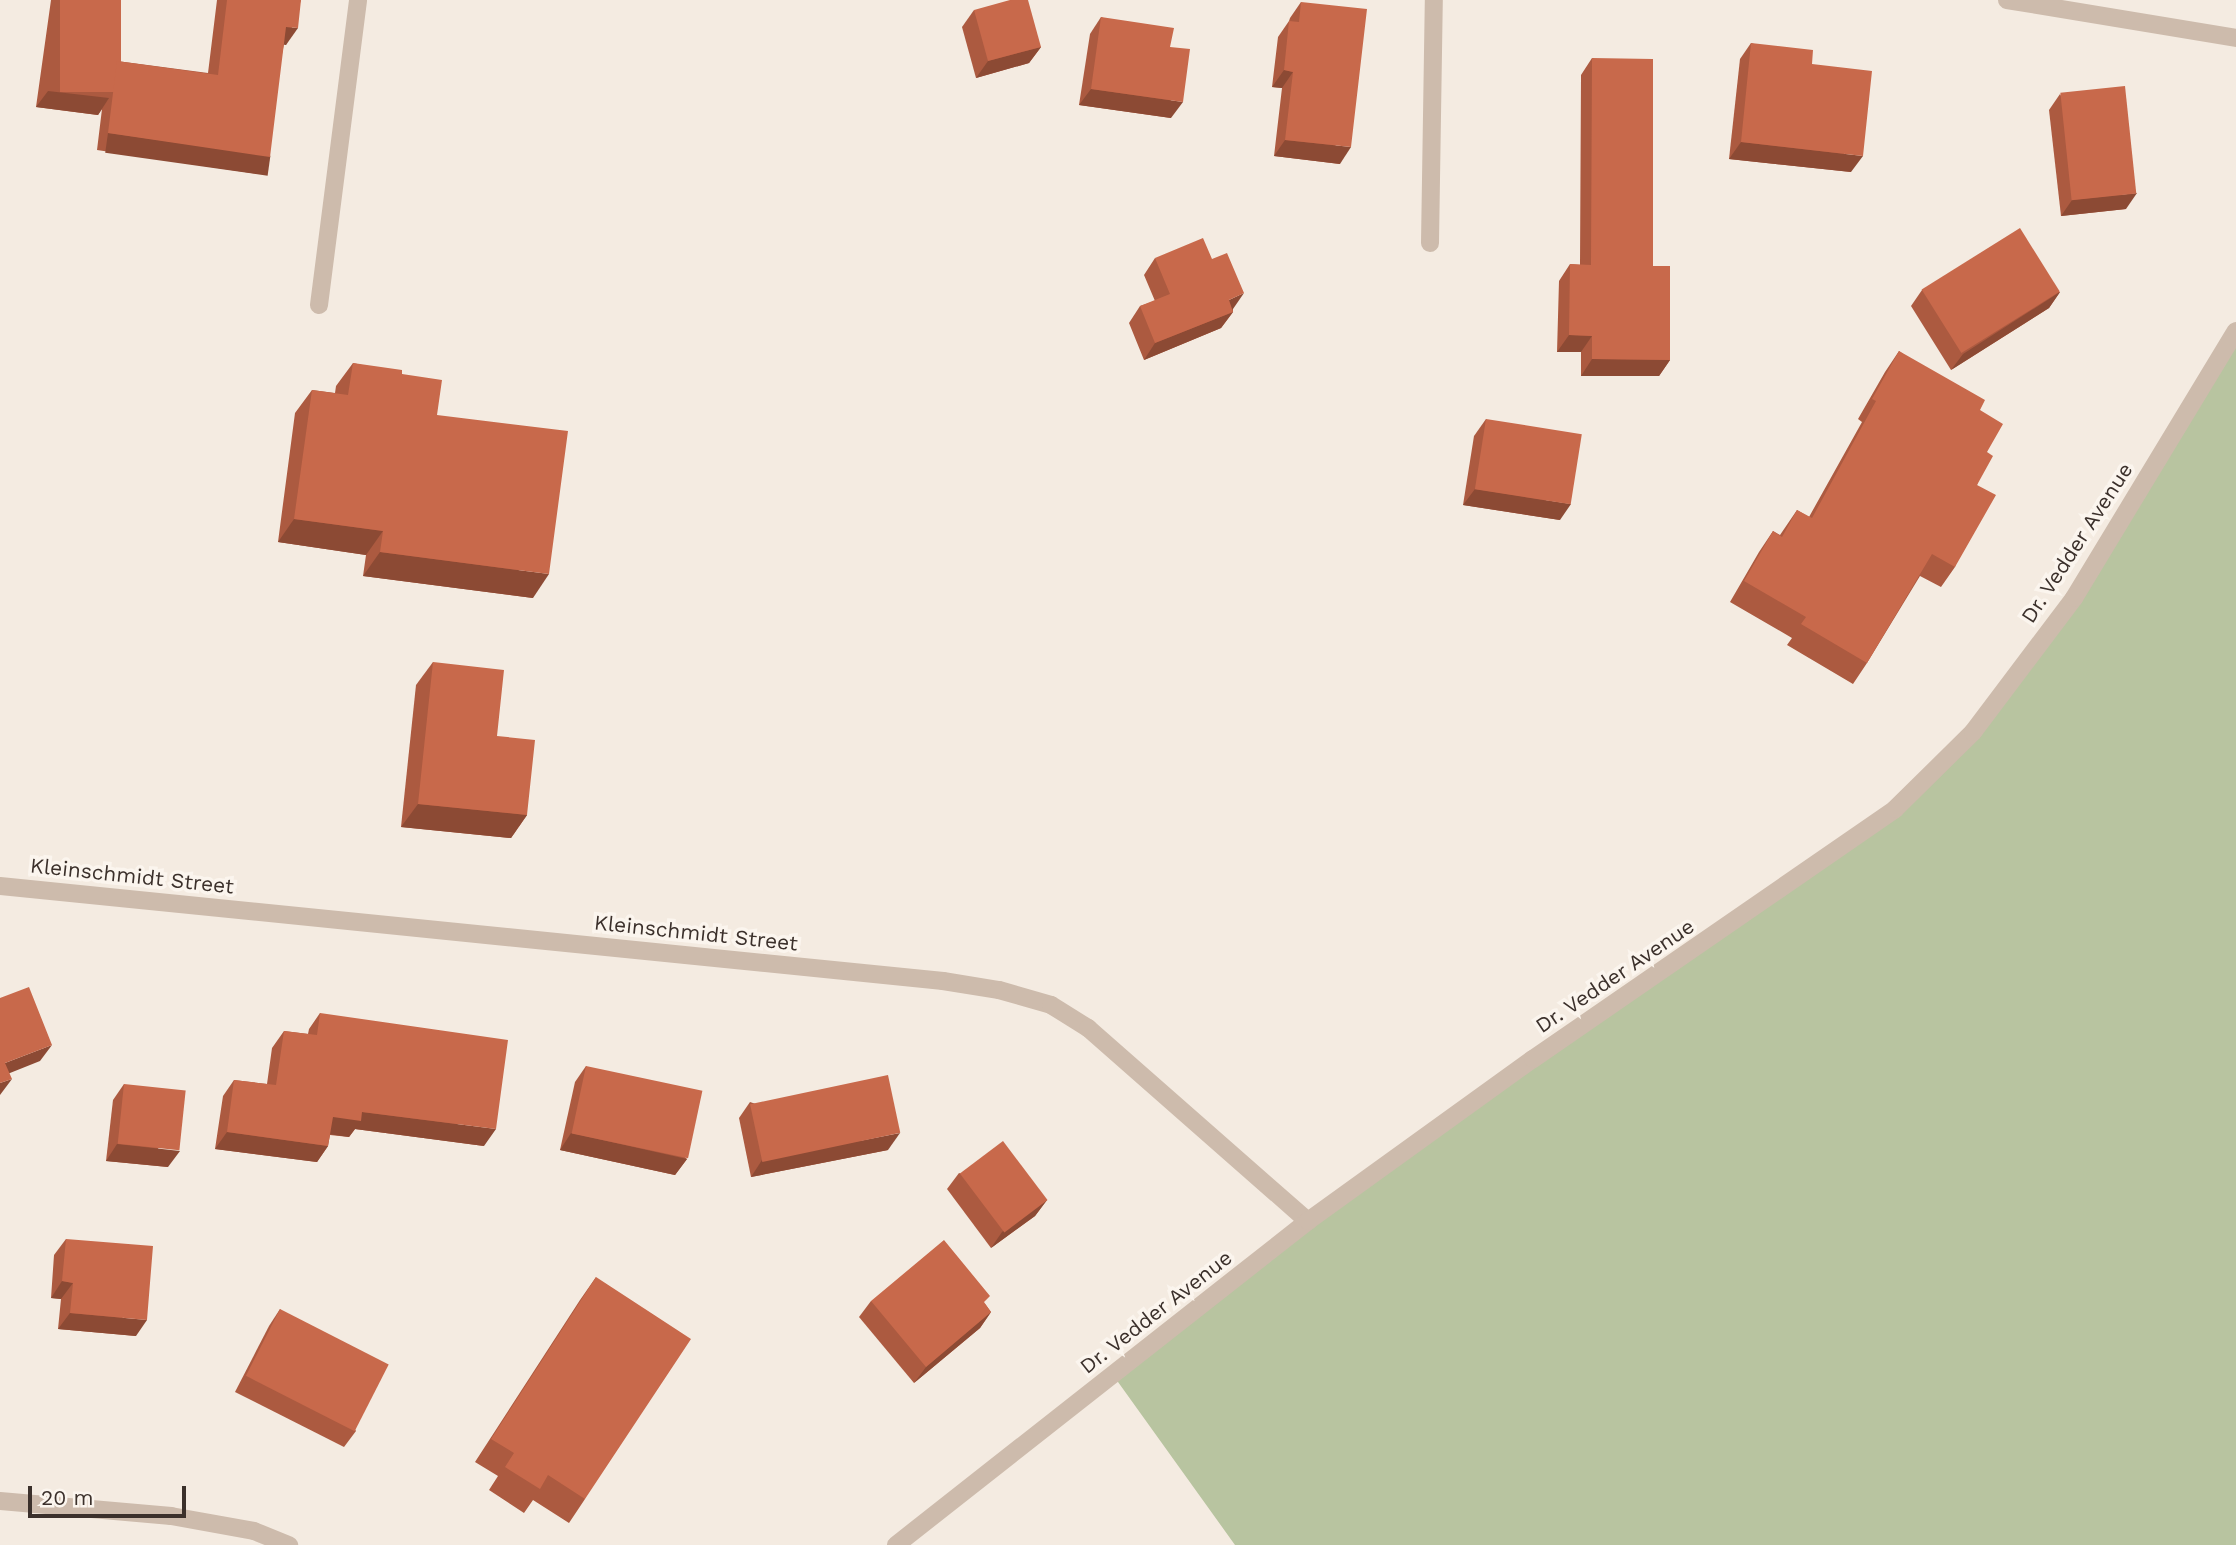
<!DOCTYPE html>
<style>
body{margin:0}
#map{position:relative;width:2236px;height:1545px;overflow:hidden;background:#f4ebe1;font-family:"Work Sans",sans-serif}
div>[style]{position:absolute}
.green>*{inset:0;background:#b8c4a0}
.lane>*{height:18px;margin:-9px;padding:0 9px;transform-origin:9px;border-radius:9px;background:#cdbbac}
.street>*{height:18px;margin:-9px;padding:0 9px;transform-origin:9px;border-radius:9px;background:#cdbbac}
.wall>*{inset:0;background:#ac5a40}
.shaded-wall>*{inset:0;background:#8c4a34;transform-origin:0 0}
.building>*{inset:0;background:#c8694b;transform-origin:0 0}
span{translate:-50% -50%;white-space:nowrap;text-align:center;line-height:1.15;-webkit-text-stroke:7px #fbf5ee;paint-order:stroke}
.street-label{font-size:21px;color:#3b302b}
.scale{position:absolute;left:28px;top:1486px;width:158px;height:32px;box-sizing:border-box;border:4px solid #3b302b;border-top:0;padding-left:9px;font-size:21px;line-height:24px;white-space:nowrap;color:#3b302b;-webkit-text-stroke:5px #fbf5ee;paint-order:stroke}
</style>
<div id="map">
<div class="green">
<div style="clip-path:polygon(2236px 331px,2236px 1545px,1235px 1545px,1113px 1375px,1308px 1221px,1895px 809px,1973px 732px,2074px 598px)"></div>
</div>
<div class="lane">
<div style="left:1430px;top:243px;width:243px;rotate:-89.1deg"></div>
<div style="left:319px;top:305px;width:307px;rotate:-82.7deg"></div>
</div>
<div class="street">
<div style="left:2007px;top:0;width:232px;rotate:9.4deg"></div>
<div style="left:0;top:886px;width:948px;rotate:5.75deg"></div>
<div style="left:943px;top:981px;width:57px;rotate:9.1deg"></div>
<div style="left:999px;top:990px;width:54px;rotate:16.1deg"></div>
<div style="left:1051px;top:1005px;width:44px;rotate:31.9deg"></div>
<div style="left:1088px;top:1028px;width:293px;rotate:41.3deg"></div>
<div style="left:0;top:1501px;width:172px;rotate:5deg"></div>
<div style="left:171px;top:1516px;width:84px;rotate:10.2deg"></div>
<div style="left:254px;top:1531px;width:38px;rotate:22deg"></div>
<div style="left:896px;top:1545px;width:524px;rotate:-38.18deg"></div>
<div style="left:1308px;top:1221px;width:277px;rotate:-35.8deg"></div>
<div style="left:1533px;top:1059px;width:440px;rotate:-34.6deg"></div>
<div style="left:1895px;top:809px;width:110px;rotate:-44.6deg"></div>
<div style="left:1973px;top:732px;width:168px;rotate:-53deg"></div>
<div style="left:2074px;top:598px;width:312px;rotate:-58.8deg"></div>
</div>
<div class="wall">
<div style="clip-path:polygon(51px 0,121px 0,113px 66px,117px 61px,208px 73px,217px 0,301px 0,286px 45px,284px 44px,258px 174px,97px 150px,102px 109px,98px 115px,36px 107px)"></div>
<div style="clip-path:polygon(1301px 2px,1340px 164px,1274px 156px,1282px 88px,1272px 87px,1278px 37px,1289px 21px,1290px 18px)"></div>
<div style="clip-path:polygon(974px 10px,1041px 47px,1029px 63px,976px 78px,962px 27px)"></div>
<div style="clip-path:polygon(1101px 17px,1170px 47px,1171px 118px,1079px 105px,1090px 34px)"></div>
<div style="clip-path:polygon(1751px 43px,1812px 64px,1851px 172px,1729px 159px,1740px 59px)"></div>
<div style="clip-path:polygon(1592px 58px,1653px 266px,1670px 360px,1659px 376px,1581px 376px,1581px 352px,1557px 352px,1559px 281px,1570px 264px,1580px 265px,1581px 75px)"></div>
<div style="clip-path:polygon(2060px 94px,2126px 209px,2061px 216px,2049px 110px)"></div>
<div style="clip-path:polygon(1155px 258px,1233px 309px,1233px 312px,1221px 328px,1144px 360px,1129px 323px,1140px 306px,1155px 301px,1144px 275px)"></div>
<div style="clip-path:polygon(1922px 290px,2060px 292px,2049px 308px,1951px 370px,1911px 306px)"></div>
<div style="clip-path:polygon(1899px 351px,1980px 410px,1987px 452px,1977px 485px,1955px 567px,1941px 587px,1920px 576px,1867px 663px,1853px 684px,1787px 645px,1792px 638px,1730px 602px,1759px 552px,1773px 531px,1780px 535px,1797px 510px,1809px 517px,1862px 422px,1858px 419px,1885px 372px)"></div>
<div style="clip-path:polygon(353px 363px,402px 374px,437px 415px,533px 598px,363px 576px,366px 555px,278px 542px,295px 413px,312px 390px,335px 393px,336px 386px)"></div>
<div style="clip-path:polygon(1486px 419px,1560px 520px,1463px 505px,1474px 436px)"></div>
<div style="clip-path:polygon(433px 662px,527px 815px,511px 838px,401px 827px,416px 685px)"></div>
<div style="clip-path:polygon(320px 1013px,484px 1146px,355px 1129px,349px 1137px,330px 1135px,328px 1146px,317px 1162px,215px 1149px,223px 1096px,234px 1080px,267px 1084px,272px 1048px,284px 1031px,308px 1034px,309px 1029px)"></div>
<div style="clip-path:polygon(586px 1066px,687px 1159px,675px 1175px,560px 1150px,575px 1082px)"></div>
<div style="clip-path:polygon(124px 1084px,168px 1167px,106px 1161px,113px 1100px)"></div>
<div style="clip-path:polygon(750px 1102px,888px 1150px,751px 1177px,739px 1118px)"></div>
<div style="clip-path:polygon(959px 1173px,1047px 1200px,1035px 1216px,991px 1248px,947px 1189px)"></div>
<div style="clip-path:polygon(66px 1239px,136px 1336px,58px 1329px,61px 1299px,51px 1298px,54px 1255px)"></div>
<div style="clip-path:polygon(596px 1277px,585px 1499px,569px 1523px,533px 1500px,524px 1513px,489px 1490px,498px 1476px,475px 1462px,580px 1300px)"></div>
<div style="clip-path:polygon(871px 1301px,985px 1304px,991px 1312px,980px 1328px,914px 1383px,859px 1317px)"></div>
<div style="clip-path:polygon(280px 1309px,356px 1431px,344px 1447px,235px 1392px,269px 1326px)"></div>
</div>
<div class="shaded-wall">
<div style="clip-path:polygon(286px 27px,298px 28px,286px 45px,274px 43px)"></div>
<div style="clip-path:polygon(1041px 47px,1029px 63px,976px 78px,988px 61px)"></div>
<div style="clip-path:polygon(1284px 70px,1293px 72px,1282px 88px,1272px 87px)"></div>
<div style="clip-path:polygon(1091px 89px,1183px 102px,1171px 118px,1079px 105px)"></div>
<div style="clip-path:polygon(48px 91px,109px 98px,98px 115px,36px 107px)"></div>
<div style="left:108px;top:133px;width:164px;height:20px;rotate:8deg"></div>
<div style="clip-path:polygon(1285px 140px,1351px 147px,1340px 164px,1274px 156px)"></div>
<div style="clip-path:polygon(1741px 142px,1863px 156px,1851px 172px,1729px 159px)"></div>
<div style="clip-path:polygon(2137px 193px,2126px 209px,2061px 216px,2072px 200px)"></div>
<div style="clip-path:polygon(2060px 292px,2049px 308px,1951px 370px,1963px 354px)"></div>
<div style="clip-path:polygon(1244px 293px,1233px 309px,1217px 316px,1229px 300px)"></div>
<div style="clip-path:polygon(1233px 312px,1221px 328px,1144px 360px,1155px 343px)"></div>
<div style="clip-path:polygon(1569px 335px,1592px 336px,1581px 352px,1557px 352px)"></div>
<div style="clip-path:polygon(1592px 359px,1670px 360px,1659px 376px,1581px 376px)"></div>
<div style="clip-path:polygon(1475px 489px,1571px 504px,1560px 520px,1463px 505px)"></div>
<div style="clip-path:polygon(294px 519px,383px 531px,366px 555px,278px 542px)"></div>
<div style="clip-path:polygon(380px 552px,549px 574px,533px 598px,363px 576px)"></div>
<div style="clip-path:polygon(418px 804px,527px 815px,511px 838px,401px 827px)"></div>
<div style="clip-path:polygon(52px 1045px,40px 1061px,0 1077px,5px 1063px)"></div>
<div style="clip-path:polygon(12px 1079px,0 1095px,0 1083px)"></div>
<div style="clip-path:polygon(362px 1112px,496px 1129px,484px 1146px,355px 1129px,349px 1137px,321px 1133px,333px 1117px)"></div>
<div style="clip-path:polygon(227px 1132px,328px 1146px,317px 1162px,215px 1149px)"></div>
<div style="clip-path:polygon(571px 1133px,687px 1159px,675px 1175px,560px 1150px)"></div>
<div style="clip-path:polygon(900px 1133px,888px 1150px,751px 1177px,762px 1160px)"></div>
<div style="clip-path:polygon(117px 1144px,180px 1151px,168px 1167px,106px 1161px)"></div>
<div style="clip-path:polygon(1047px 1200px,1035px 1216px,991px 1248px,1002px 1232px)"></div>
<div style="clip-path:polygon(62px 1281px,73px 1283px,61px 1299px,51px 1298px)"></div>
<div style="clip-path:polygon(991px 1312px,980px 1328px,914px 1383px,926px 1367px)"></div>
<div style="clip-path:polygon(70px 1313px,147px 1320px,136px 1336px,58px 1329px)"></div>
</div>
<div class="building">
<div style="left:60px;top:0;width:61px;height:92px"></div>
<div style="clip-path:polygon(227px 0,301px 0,298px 28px,286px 27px,270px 157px,108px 133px,117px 61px,218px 75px)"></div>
<div style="clip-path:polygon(1010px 0,1028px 0,1041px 47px,988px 61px,974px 10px)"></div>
<div style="clip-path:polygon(1301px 2px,1367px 9px,1351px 147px,1285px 140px,1293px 72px,1284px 70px,1289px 21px,1299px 22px)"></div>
<div style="clip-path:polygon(1101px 17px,1174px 28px,1170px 47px,1190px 49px,1183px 102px,1091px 89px)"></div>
<div style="clip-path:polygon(1751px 43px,1813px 50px,1812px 64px,1872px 71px,1863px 156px,1741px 142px)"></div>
<div style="clip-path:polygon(1592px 58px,1653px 59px,1653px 266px,1670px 266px,1670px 360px,1592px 359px,1592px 336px,1569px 335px,1570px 264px,1591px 265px)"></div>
<div style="left:2125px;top:86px;width:108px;height:65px;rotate:84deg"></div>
<div style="left:2020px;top:228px;width:75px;height:116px;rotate:58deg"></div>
<div style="clip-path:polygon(1203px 238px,1212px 259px,1227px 253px,1244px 293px,1229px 300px,1233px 312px,1155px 343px,1140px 306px,1170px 294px,1155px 258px)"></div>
<div style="clip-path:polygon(1899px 351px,1985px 400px,1980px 410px,2003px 424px,1987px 452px,1993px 456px,1977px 485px,1996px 495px,1955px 567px,1932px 554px,1867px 663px,1801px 624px,1806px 617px,1744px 581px,1773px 531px,1782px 537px,1797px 510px,1812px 518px,1876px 401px,1872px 399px)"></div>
<div style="clip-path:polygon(353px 363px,402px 370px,402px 374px,442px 380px,437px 415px,568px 431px,549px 574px,380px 552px,383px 531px,294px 519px,312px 390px,348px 395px)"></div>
<div style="left:1486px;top:419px;width:97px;height:71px;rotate:9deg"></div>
<div style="clip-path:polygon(433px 662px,504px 670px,497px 736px,535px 740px,527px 815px,418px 804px)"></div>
<div style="clip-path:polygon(29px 987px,52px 1045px,5px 1063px,12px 1079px,0 1083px,0 998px)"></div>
<div style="clip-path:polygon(320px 1013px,508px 1040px,496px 1129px,362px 1112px,361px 1121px,333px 1117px,328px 1146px,227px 1132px,234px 1080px,276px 1085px,284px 1031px,317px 1035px)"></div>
<div style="left:586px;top:1066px;width:119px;height:69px;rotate:12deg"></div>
<div style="left:888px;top:1075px;width:59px;height:141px;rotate:78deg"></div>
<div style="left:124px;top:1084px;width:62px;height:60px;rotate:6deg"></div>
<div style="left:1003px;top:1141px;width:74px;height:54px;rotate:53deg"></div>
<div style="clip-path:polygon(66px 1239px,153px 1246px,147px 1320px,70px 1313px,73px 1283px,62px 1281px)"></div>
<div style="clip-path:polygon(944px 1240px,990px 1296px,984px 1302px,991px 1312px,926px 1367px,871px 1301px)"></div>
<div style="clip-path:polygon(596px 1277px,691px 1339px,585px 1499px,548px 1475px,540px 1489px,505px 1467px,514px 1453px,491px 1439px)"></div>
<div style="left:280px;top:1309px;width:122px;height:75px;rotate:27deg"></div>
</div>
<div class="street-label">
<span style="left:2077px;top:543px;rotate:-57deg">Dr. Vedder Avenue</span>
<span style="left:132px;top:876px;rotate:6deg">Kleinschmidt Street</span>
<span style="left:696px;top:933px;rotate:6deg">Kleinschmidt Street</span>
<span style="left:1615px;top:976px;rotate:-34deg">Dr. Vedder Avenue</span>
<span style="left:1156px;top:1312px;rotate:-38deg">Dr. Vedder Avenue</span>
</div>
<div class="scale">20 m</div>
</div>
